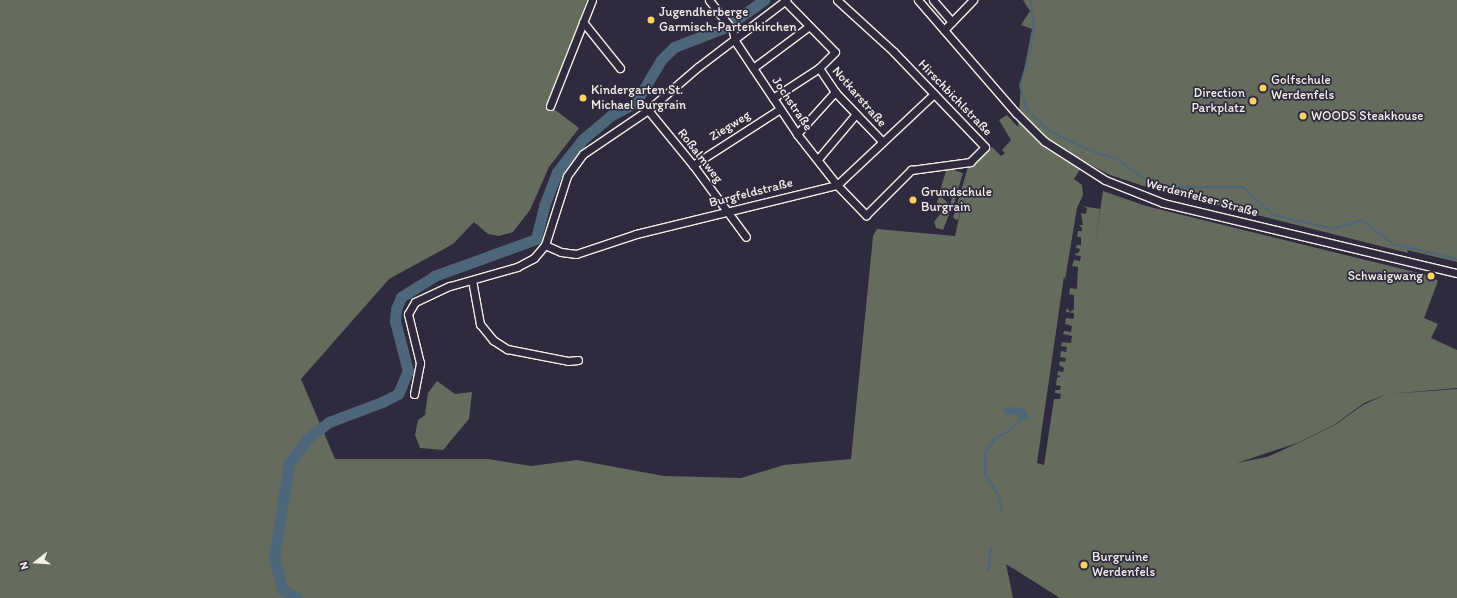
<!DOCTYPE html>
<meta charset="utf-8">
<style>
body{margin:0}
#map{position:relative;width:1457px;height:598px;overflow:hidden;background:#2f2a3d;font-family:Itim,sans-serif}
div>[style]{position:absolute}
.green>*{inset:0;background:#656c5e}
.water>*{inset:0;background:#4e6679}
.stream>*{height:2px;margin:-1px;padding:0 1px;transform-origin:1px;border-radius:1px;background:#4e6679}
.river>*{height:11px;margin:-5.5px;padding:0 5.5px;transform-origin:5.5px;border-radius:5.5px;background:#4e6679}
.roads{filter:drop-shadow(1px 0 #f4f1e8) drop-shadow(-1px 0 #f4f1e8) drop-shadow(0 1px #f4f1e8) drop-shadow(0 -1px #f4f1e8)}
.minor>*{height:7px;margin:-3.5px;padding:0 3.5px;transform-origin:3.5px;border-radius:3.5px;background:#2f2a3d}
.dots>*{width:11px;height:11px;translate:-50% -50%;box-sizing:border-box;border:2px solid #2f2a3d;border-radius:50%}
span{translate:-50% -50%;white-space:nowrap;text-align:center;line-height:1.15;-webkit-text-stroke:3.5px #2f2a3d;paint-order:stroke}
.poi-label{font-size:13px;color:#f4f1e8}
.left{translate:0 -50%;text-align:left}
.right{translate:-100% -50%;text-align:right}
.street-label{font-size:13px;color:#f4f1e8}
.north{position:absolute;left:16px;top:542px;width:40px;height:40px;-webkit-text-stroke:3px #2f2a3d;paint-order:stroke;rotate:253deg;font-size:11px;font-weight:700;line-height:16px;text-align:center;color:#f4f1e8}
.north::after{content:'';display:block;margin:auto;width:14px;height:18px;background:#f4f1e8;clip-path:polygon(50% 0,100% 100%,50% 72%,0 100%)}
</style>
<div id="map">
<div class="green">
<div style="clip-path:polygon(evenodd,0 0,587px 0,550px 106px,579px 128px,549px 167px,530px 210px,513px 232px,499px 236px,488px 234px,474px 222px,453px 244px,389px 279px,301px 379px,335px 459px,488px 459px,531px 466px,577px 460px,664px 476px,741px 478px,784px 465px,851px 459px,873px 236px,877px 229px,955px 236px,963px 200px,958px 220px,953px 218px,968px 167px,992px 147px,1001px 156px,1005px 153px,1002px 150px,1011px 140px,999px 120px,1007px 115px,1018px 127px,1021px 86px,1032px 29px,1021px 25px,1030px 11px,1023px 0,1457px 0,1457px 262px,1407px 250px,1408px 253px,1153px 189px,1110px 175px,1085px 162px,1074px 179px,1082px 185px,1083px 195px,1077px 208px,1065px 280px,1064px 276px,1037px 463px,1044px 465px,1054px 399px,1060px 399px,1061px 394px,1055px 393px,1055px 390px,1060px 390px,1061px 386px,1056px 385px,1057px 378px,1061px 376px,1057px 375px,1058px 371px,1063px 372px,1064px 368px,1059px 365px,1060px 361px,1065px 362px,1066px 358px,1060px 357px,1061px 351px,1066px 352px,1067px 347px,1061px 346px,1062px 342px,1071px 343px,1072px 336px,1063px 334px,1064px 331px,1071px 332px,1072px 326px,1065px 324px,1066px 318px,1073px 319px,1074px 316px,1074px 313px,1066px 312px,1067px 308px,1070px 312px,1074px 309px,1074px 295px,1069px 294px,1070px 288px,1077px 289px,1078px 267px,1072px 266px,1074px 260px,1080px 261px,1081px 256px,1074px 255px,1079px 252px,1080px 249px,1076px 248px,1077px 245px,1081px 245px,1081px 237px,1077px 237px,1078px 231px,1082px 231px,1082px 228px,1079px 225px,1083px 225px,1081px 213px,1086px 214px,1087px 208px,1082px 206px,1100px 209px,1094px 251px,1103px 191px,1146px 206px,1431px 276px,1438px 281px,1424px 318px,1438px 324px,1431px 338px,1457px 350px,1457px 388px,1389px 394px,1457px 389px,1457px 598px,1060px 598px,1006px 564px,1013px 598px,0 598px,0 0,1387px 394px,1363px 405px,1335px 425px,1296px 444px,1267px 457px,1237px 463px,1297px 443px,1334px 425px,1364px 403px,1387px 394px)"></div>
<div style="clip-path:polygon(947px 168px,963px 173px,953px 207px,950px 206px,952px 198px,939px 194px)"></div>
<div style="clip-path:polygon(939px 195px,947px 202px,950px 212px,943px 230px,936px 228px,934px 222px,941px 213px,937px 203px)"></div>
<div style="clip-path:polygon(437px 381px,455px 394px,472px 392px,469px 419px,443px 450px,420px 448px,415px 435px,418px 420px,425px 415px,428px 393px)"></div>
</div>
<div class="water">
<div style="clip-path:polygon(1012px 407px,1025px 409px,1028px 418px,1020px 421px,1018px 416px,1005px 414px,1004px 409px)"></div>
</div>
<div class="stream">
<div style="left:1030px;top:0;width:27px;rotate:82deg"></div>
<div style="left:1034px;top:27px;width:26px;rotate:99deg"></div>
<div style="left:1030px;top:53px;width:34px;rotate:107deg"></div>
<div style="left:1020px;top:86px;width:25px;rotate:74deg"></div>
<div style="left:1027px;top:110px;width:33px;rotate:43deg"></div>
<div style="left:1051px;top:132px;width:50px;rotate:25deg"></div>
<div style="left:1096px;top:153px;width:22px;rotate:16deg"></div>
<div style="left:1117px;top:159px;width:37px;rotate:36deg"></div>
<div style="left:1147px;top:181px;width:31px;rotate:11deg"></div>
<div style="left:1177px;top:187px;width:66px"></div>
<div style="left:1243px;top:187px;width:41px;rotate:43deg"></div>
<div style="left:1273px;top:215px;width:63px;rotate:12.9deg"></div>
<div style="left:1334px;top:229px;width:29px;rotate:-18deg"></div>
<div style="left:1362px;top:220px;width:39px;rotate:38deg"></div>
<div style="left:1393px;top:244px;width:66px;rotate:13.2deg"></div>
<div style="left:1002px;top:511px;width:15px;rotate:-101deg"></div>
<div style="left:999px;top:496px;width:26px;rotate:-122deg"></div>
<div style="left:985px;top:474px;width:21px;rotate:-90deg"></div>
<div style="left:985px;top:453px;width:18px;rotate:-56deg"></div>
<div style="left:995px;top:438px;width:16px;rotate:-27deg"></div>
<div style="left:1009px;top:431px;width:15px;rotate:-42deg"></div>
<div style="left:988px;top:570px;width:22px;rotate:-82deg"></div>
</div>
<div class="river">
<div style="left:297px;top:598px;width:17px;rotate:-149deg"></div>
<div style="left:282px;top:589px;width:33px;rotate:-104deg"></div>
<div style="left:274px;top:557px;width:95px;rotate:-80.9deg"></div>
<div style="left:289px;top:463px;width:30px;rotate:-53deg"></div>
<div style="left:307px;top:439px;width:28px;rotate:-38deg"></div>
<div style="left:329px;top:422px;width:57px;rotate:-20.7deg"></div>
<div style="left:382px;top:402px;width:18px;rotate:-27deg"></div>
<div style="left:398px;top:394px;width:25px;rotate:-67deg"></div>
<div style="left:408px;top:371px;width:52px;rotate:-104.6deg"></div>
<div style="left:395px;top:321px;width:12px;rotate:-85deg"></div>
<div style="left:396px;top:309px;width:13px;rotate:-67deg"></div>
<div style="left:401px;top:297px;width:39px;rotate:-32deg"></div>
<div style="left:434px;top:276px;width:109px;rotate:-19.9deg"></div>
<div style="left:536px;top:239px;width:34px;rotate:-76deg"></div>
<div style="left:544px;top:206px;width:36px;rotate:-69deg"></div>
<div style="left:557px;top:172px;width:42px;rotate:-51.8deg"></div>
<div style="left:583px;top:139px;width:38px;rotate:-40deg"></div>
<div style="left:612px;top:115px;width:27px;rotate:-28deg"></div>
<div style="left:636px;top:102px;width:49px;rotate:-59.2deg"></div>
<div style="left:661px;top:60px;width:18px;rotate:-45deg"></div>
<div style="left:674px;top:47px;width:56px;rotate:-21deg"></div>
<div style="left:726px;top:27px;width:47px;rotate:-35.4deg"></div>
</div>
<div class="roads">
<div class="minor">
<div style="left:709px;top:0;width:39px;rotate:52deg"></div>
<div style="left:733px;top:31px;width:10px;rotate:79deg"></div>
<div style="left:735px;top:41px;width:112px;rotate:56.3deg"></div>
<div style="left:797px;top:134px;width:65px;rotate:51.9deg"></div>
<div style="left:837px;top:185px;width:42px;rotate:46deg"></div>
<div style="left:866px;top:215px;width:64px;rotate:-45deg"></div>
<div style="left:911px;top:170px;width:60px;rotate:-7.7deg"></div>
<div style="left:970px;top:162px;width:21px;rotate:-45deg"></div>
<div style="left:985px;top:147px;width:132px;rotate:-133.8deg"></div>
<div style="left:894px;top:52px;width:77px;rotate:-137.6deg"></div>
<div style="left:918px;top:0;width:150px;rotate:49.1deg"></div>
<div style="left:1016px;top:113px;width:40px;rotate:45deg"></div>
<div style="left:1044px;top:141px;width:72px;rotate:32.6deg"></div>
<div style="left:1105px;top:180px;width:62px;rotate:21.6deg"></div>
<div style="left:1163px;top:203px;width:302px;rotate:13.4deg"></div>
<div style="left:933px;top:0;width:29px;rotate:49deg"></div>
<div style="left:785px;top:1px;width:71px;rotate:45.6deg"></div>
<div style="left:835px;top:52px;width:23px;rotate:135deg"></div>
<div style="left:819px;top:68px;width:29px;rotate:56deg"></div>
<div style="left:835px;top:92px;width:68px;rotate:46.2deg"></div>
<div style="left:583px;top:22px;width:59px;rotate:51.2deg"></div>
<div style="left:944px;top:30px;width:42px;rotate:-46deg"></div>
<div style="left:753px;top:68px;width:69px;rotate:-36.7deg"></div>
<div style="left:773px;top:98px;width:55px;rotate:-33.1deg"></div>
<div style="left:550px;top:106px;width:114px;rotate:-68.4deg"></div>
<div style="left:648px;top:110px;width:71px;rotate:50.7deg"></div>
<div style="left:693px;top:165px;width:89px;rotate:53.6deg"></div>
<div style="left:797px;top:134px;width:57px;rotate:-47.9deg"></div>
<div style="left:818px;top:159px;width:57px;rotate:-49.9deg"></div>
<div style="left:693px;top:165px;width:103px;rotate:-32.8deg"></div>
<div style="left:545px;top:245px;width:17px;rotate:24deg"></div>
<div style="left:561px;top:252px;width:15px;rotate:8deg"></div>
<div style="left:576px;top:254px;width:63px;rotate:-18.4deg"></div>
<div style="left:636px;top:234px;width:207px;rotate:-13.7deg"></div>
<div style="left:837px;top:185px;width:133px;rotate:-43.2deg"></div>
<div style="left:472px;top:280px;width:45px;rotate:79.7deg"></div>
<div style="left:480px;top:324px;width:21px;rotate:51deg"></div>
<div style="left:493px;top:340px;width:17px;rotate:33deg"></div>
<div style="left:507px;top:349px;width:62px;rotate:11.1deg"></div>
<div style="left:568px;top:361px;width:10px;rotate:-6deg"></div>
<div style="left:414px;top:394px;width:32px;rotate:-79deg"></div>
<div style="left:420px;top:363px;width:50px;rotate:-103.8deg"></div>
<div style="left:408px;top:314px;width:14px;rotate:-60deg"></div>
<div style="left:415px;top:302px;width:38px;rotate:-25deg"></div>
<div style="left:450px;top:286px;width:70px;rotate:-15.8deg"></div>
<div style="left:517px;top:267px;width:19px;rotate:-28deg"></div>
<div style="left:534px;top:258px;width:17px;rotate:-50deg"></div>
<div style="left:545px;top:245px;width:72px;rotate:-72.3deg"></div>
<div style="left:567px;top:176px;width:27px;rotate:-54deg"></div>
<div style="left:583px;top:154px;width:78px;rotate:-34.1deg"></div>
<div style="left:648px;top:110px;width:66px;rotate:-40.7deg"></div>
<div style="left:698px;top:67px;width:111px;rotate:-37.3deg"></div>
</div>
</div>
<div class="dots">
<div style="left:651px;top:20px;background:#ffd166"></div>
<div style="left:1263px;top:88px;background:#ffd166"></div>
<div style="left:583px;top:98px;background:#ffd166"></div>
<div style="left:1253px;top:101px;background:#ffd166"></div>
<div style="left:1303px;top:116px;background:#ffd166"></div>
<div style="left:913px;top:200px;background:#ffd166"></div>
<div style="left:1431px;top:276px;background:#ffd166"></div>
<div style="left:1084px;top:565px;background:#ffd166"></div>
</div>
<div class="poi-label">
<span class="left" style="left:659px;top:20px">Jugendherberge<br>Garmisch-Partenkirchen</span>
<span class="left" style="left:1271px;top:88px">Golfschule<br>Werdenfels</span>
<span class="left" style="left:591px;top:98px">Kindergarten St.<br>Michael Burgrain</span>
<span class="right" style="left:1245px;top:101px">Direction<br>Parkplatz</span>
<span class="left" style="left:1311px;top:116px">WOODS Steakhouse</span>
<span class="left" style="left:921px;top:200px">Grundschule<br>Burgrain</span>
<span class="right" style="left:1423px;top:276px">Schwaigwang</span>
<span class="left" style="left:1092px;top:565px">Burgruine<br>Werdenfels</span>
</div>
<div class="street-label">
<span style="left:859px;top:97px;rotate:49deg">Notkarstraße</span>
<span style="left:955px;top:98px;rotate:46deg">Hirschbichlstraße</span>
<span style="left:792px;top:104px;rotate:56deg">Jochstraße</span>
<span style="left:730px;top:126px;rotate:-32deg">Ziegweg</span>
<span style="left:700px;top:156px;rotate:52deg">Roßalmweg</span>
<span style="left:751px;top:193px;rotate:-14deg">Burgfeldstraße</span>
<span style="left:1202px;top:198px;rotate:15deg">Werdenfelser Straße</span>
</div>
<div class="north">N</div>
</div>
